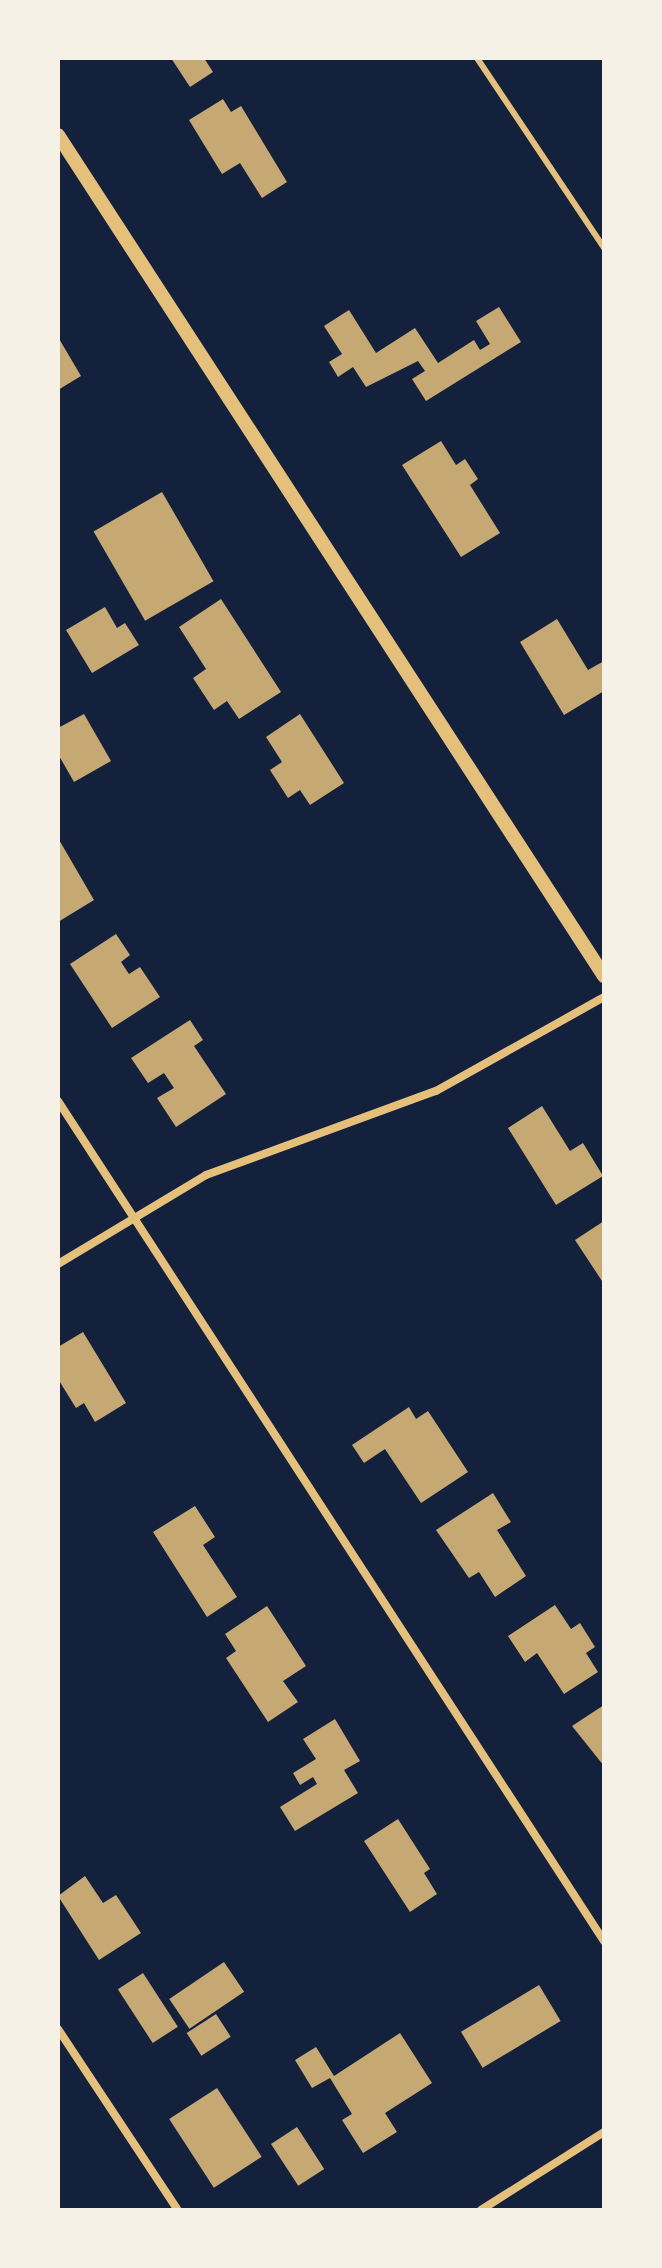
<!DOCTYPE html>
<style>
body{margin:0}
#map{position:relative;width:662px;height:2268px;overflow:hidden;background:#14213d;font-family:Ubuntu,sans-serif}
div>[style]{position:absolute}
.building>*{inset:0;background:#c6a872;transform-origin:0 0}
.service>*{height:6px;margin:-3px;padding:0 3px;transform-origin:3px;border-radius:3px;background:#e5c07b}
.minor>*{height:8px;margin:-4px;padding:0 4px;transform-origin:4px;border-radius:4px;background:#e5c07b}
.tertiary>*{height:14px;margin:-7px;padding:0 7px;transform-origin:7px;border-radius:7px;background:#e5c07b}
span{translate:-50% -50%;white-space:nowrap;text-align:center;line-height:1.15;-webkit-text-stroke:6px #f6f1e7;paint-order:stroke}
.frame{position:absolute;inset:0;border:60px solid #f6f1e7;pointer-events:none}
</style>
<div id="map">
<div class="building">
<div style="clip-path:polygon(171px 58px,204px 58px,213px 72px,190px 87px)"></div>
<div style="clip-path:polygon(223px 99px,231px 112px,241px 106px,287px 182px,262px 198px,240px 163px,222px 174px,189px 120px)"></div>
<div style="clip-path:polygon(499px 307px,521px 342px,426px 401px,412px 379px,425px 371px,418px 361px,366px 387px,353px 367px,338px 377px,329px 362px,342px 354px,324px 326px,349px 310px,376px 353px,415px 328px,438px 363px,474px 340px,480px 350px,490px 344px,476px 321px)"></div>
<div style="clip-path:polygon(58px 337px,81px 376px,58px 390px)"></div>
<div style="clip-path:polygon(441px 441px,456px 465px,465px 459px,478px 479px,470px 485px,500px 533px,461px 557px,402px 465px)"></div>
<div style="left:162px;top:492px;width:103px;height:79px;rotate:60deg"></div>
<div style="clip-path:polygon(221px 599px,281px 692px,239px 719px,227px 701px,214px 710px,193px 678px,206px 669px,179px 627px)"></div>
<div style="clip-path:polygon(105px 607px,117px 628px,125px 623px,139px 645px,92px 673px,66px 630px)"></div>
<div style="clip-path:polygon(557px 619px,588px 670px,604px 661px,604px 691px,564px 715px,520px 642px)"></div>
<div style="clip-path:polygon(84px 714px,111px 761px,74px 782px,58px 754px,58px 728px)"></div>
<div style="clip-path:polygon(300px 714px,344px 783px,310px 805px,300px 790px,288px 798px,270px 770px,282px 762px,266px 737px)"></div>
<div style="clip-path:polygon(58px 838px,94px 900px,58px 922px)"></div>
<div style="clip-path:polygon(116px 934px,130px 955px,121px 962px,129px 974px,140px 967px,160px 997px,112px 1028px,70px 964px)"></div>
<div style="clip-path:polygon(190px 1020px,203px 1040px,194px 1046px,226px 1094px,176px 1127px,157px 1098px,174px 1088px,164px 1073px,148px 1083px,131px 1058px)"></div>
<div style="clip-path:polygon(542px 1106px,570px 1151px,583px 1143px,603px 1176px,556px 1205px,508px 1128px)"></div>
<div style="clip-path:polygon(604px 1221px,604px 1280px,602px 1281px,575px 1240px)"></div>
<div style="clip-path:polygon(83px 1332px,126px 1403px,95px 1422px,84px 1403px,76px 1408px,58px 1379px,58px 1347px)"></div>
<div style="clip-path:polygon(409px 1407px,416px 1419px,428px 1411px,468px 1472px,421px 1503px,385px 1449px,364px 1463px,352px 1445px)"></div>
<div style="clip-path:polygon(493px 1493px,511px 1522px,497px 1530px,526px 1576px,495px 1597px,479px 1572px,469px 1578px,436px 1530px)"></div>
<div style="clip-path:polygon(195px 1506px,215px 1537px,203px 1545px,237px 1597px,207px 1617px,153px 1532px)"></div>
<div style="clip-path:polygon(555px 1605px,571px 1629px,580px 1623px,595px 1647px,586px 1653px,598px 1672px,564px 1694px,537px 1653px,525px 1662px,508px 1636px)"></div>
<div style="clip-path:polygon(267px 1606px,306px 1666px,283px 1681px,298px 1702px,268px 1722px,226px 1658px,236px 1651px,225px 1634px)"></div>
<div style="clip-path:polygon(604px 1705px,604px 1766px,572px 1726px)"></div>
<div style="clip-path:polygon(335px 1719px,360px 1761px,344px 1770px,358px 1793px,295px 1831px,280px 1807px,317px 1784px,313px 1777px,300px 1785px,293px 1773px,316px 1759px,303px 1739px)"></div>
<div style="clip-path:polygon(398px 1819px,430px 1869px,424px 1873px,437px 1894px,410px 1912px,364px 1841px)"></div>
<div style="clip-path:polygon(85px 1876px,103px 1903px,116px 1895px,141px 1933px,99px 1960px,58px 1896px)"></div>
<div style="left:224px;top:1962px;width:36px;height:66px;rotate:56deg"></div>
<div style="left:143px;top:1973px;width:64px;height:30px;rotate:57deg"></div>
<div style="left:539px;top:1985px;width:42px;height:91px;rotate:59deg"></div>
<div style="left:216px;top:2014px;width:27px;height:35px;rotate:57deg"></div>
<div style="clip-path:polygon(400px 2033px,432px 2083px,385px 2113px,397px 2132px,363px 2153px,342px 2120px,352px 2114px,330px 2078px,312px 2088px,295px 2060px,316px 2047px,334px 2076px)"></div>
<div style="left:217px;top:2088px;width:82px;height:57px;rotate:57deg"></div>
<div style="left:297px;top:2127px;width:50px;height:31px;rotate:57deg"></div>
</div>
<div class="service">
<div style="left:477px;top:58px;width:229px;rotate:56.2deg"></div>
</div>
<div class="minor">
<div style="left:58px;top:1101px;width:1002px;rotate:56.98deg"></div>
<div style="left:58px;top:1264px;width:173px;rotate:-31deg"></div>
<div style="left:206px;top:1175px;width:245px;rotate:-20.1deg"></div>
<div style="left:436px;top:1091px;width:193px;rotate:-29.2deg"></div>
<div style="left:58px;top:2029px;width:217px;rotate:56.5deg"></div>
<div style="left:481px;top:2210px;width:146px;rotate:-32.4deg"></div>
</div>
<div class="tertiary">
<div style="left:58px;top:135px;width:1003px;rotate:57.01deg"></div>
</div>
<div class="frame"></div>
</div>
